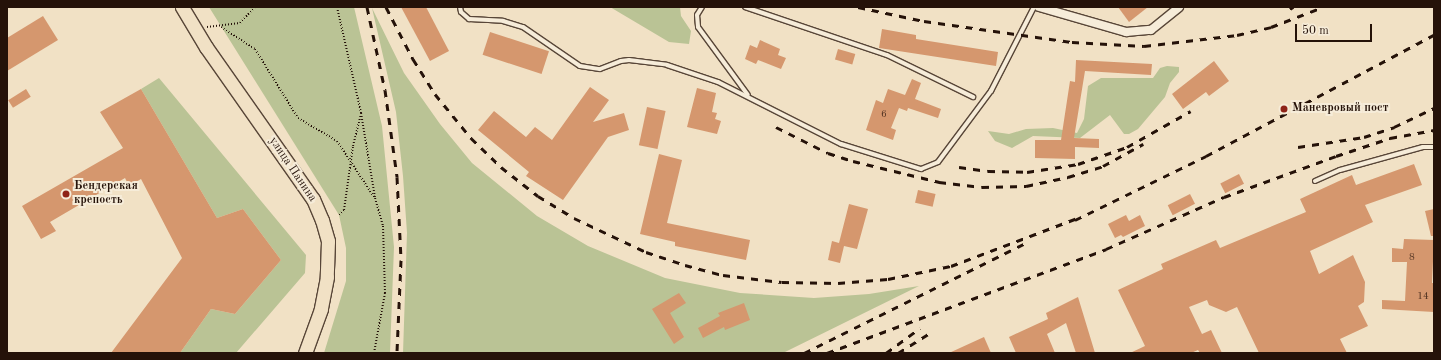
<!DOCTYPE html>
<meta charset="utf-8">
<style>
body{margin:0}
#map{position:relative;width:1441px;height:360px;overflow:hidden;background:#f1e1c5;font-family:"Old Standard TT",serif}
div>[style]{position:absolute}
.green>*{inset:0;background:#bac395}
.building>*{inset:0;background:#d5976e;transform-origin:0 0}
.path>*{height:2px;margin-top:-1px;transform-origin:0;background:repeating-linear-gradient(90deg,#251209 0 1px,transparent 0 3px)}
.roads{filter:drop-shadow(1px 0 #584638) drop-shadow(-1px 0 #584638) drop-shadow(0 1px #584638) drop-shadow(0 -1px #584638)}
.service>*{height:4px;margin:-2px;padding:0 2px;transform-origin:2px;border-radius:2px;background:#f6ecd9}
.minor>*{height:8px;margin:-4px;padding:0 4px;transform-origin:4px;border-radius:4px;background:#f6ecd9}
.primary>*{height:13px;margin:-6.5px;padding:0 6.5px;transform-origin:6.5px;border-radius:6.5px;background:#f1e1c5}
.rail>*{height:3px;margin-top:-1.5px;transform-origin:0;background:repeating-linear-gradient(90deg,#251209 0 7px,transparent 0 14px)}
.dots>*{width:11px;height:11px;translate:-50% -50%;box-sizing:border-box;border:2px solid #f6ecd9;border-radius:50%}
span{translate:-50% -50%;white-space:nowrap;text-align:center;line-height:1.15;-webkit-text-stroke:4px #f6ecd9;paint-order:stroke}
.number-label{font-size:10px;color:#513322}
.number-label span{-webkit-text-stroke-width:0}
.poi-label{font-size:12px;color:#251209;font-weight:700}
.left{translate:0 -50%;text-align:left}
.street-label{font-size:12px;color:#251209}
.frame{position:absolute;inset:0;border:8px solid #251209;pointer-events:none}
.scale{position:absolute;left:1295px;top:24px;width:77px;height:18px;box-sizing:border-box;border:2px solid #251209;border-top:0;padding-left:5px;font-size:12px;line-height:14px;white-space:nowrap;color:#251209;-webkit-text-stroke:3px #f6ecd9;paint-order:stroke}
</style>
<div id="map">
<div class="green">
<div style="clip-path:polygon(209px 7px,354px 7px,382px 126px,394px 247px,390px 353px,324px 353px,346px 281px,346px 248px,339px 215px)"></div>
<div style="clip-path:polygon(610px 7px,680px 7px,681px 16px,691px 31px,689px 44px,669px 42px)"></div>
<div style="clip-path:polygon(372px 8px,404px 73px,440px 124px,472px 163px,537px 216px,588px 246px,665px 278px,740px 293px,814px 298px,869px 294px,919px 286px,783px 353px,403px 353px,407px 233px,403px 176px,396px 112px)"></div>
<div style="clip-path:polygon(1167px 66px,1179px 67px,1179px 72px,1170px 83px,1165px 97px,1138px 129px,1129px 134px,1124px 134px,1110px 115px,1080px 138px,1033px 136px,1012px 148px,995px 141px,988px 131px,1009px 134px,1026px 129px,1053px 128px,1077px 133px,1084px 119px,1088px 86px,1101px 78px,1153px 78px,1160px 68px)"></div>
<div style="clip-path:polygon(159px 78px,306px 255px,305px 273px,236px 353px,180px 353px,211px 309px,235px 314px,281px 260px,243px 209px,217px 218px,141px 89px)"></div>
</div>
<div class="building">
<div style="clip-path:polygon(401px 7px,426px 7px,449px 51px,430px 61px)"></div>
<div style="clip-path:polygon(1118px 7px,1148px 7px,1129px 22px)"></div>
<div style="clip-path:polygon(43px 16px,58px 40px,7px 71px,7px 38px)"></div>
<div style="clip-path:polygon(882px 29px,916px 35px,916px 39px,998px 52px,996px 66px,879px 48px)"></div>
<div style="left:490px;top:32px;width:62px;height:24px;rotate:18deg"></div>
<div style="clip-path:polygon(760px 40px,780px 49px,778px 55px,786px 58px,781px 69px,758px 60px,756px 64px,745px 59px,750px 45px,757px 48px)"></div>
<div style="left:838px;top:49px;width:18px;height:11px;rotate:16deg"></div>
<div style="clip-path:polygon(1076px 60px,1152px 64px,1151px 75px,1085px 71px,1074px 138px,1099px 139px,1099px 148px,1075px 147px,1075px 159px,1035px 158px,1035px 140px,1061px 140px,1070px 81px,1075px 82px)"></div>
<div style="clip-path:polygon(1214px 61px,1229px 81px,1209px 96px,1206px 92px,1183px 109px,1172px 94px)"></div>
<div style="clip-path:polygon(912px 79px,921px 83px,915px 99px,941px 109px,938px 118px,908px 108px,907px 111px,899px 108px,891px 128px,896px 130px,893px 140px,866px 130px,876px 100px,883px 103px,888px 89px,905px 95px)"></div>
<div style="clip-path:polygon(590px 87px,609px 100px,593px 122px,624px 113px,629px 130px,608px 137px,563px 200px,526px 176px,529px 172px,478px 130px,494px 111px,526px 137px,535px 127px,552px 140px)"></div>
<div style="clip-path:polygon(697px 88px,716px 93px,712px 112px,717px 113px,715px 119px,721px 121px,717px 134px,687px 127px)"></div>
<div style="left:26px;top:89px;width:9px;height:21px;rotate:58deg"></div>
<div style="clip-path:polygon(141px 89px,217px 218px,243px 209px,281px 260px,235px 314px,211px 309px,180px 353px,111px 353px,182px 258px,141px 179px,129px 186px,125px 178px,50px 222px,56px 231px,41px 239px,22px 206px,123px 148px,100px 112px)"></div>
<div style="left:647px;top:107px;width:19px;height:39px;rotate:12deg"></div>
<div style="clip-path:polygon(659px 154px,682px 160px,667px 223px,750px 240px,746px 260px,675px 246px,675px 242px,640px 234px)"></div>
<div style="clip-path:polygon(1414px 164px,1422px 185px,1365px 205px,1373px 222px,1310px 251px,1319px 274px,1353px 255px,1365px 282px,1364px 302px,1358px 306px,1368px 326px,1340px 339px,1347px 353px,1259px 353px,1237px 307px,1226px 312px,1209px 305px,1207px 300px,1189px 307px,1202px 334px,1211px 330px,1222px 353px,1200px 353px,1198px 350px,1191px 353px,1130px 353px,1145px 346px,1118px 290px,1163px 269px,1161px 264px,1216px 240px,1220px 248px,1306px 212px,1300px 199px,1352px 175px,1356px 185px)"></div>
<div style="left:1239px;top:174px;width:11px;height:21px;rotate:63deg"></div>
<div style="left:918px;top:190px;width:18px;height:13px;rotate:13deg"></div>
<div style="left:1190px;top:194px;width:11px;height:25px;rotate:63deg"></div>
<div style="clip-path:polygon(849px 204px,868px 209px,857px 249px,844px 246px,840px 263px,828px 260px,832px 241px,839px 243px)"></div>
<div style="clip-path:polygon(1434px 209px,1434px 236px,1431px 236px,1425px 211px)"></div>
<div style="clip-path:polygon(1126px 215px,1129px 221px,1140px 215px,1145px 226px,1123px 237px,1121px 235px,1115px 238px,1108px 224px)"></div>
<div style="clip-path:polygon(1404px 239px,1434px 240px,1432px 283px,1434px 283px,1434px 312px,1382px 309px,1382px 300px,1405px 301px,1407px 262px,1392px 262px,1392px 248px,1403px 249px)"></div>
<div style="clip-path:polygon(679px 293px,686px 303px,670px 313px,684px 337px,674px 344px,652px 309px)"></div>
<div style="clip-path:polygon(1078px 297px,1095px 353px,1076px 353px,1066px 323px,1047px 334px,1055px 353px,1016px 353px,1009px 337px,1048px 319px,1046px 313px)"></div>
<div style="clip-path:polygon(744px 303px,750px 320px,725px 330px,724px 327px,703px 338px,698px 328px,720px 316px,718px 313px)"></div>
<div style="clip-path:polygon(984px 337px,991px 353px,949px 353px)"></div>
</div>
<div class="path">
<div style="left:337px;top:7px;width:109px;rotate:77.2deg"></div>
<div style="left:361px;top:113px;width:86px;rotate:80.6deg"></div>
<div style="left:375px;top:198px;width:29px;rotate:74deg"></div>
<div style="left:383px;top:226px;width:67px;rotate:88.3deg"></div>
<div style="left:385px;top:293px;width:61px;rotate:100.4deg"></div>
<div style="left:207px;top:27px;width:33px;rotate:-7deg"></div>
<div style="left:240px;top:23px;width:22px;rotate:-47deg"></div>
<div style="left:221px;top:27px;width:40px;rotate:32.9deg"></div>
<div style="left:255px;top:49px;width:81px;rotate:58.1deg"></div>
<div style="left:298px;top:118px;width:45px;rotate:30.5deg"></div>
<div style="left:337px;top:141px;width:67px;rotate:56.5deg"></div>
<div style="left:339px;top:215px;width:7px;rotate:-45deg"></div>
<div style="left:344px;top:210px;width:65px;rotate:-82deg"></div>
<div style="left:353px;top:146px;width:33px;rotate:-76deg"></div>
</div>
<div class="roads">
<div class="service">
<div style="left:460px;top:7px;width:5px;rotate:79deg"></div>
<div style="left:461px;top:12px;width:11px;rotate:41deg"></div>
<div style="left:469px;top:19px;width:34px;rotate:3deg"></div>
<div style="left:503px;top:21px;width:21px;rotate:17deg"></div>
<div style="left:523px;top:27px;width:69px;rotate:34.4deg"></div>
<div style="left:580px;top:66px;width:20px;rotate:9deg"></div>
<div style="left:600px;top:69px;width:22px;rotate:-21deg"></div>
<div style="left:621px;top:61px;width:8px;rotate:-7deg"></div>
<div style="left:629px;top:60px;width:38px;rotate:7deg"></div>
<div style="left:667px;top:65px;width:54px;rotate:18.4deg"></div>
<div style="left:718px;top:82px;width:138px;rotate:26.8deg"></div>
<div style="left:841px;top:144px;width:84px;rotate:17.4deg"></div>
<div style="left:921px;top:169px;width:18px;rotate:-22deg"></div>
<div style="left:938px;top:162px;width:89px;rotate:-53.3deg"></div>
<div style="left:991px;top:91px;width:94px;rotate:-62.9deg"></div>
<div style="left:702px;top:7px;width:9px;rotate:122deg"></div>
<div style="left:697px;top:15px;width:12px;rotate:85deg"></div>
<div style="left:698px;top:27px;width:84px;rotate:53.7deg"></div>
<div style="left:745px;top:7px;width:150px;rotate:18.7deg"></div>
<div style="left:887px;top:55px;width:96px;rotate:26deg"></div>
<div style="left:1315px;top:181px;width:27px;rotate:-24deg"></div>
<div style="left:1340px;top:170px;width:86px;rotate:-15.5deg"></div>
<div style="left:1423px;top:147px;width:11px"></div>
</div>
<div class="minor">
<div style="left:1039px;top:7px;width:91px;rotate:16deg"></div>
<div style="left:1126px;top:32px;width:25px;rotate:-5deg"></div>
<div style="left:1151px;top:30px;width:36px;rotate:-39deg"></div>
</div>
<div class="primary">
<div style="left:182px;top:7px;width:47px;rotate:59deg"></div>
<div style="left:206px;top:47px;width:186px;rotate:54.9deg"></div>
<div style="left:313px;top:199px;width:23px;rotate:67deg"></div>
<div style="left:322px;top:220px;width:22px;rotate:74deg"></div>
<div style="left:328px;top:241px;width:36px;rotate:92deg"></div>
<div style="left:327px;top:277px;width:33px;rotate:101deg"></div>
<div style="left:321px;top:309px;width:47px;rotate:110deg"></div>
</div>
</div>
<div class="rail">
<div style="left:367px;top:7px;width:85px;rotate:77.8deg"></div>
<div style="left:385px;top:90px;width:88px;rotate:82.1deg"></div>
<div style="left:397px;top:177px;width:83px;rotate:87.2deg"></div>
<div style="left:401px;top:260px;width:93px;rotate:92.5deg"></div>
<div style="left:386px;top:7px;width:59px;rotate:62.6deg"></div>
<div style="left:413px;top:59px;width:41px;rotate:57.8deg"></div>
<div style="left:435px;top:94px;width:57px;rotate:50.7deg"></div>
<div style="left:471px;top:138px;width:42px;rotate:44deg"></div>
<div style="left:501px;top:167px;width:47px;rotate:38.1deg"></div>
<div style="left:538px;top:196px;width:42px;rotate:31.4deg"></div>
<div style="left:574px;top:218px;width:80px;rotate:25.3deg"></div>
<div style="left:646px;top:252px;width:41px;rotate:18.4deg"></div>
<div style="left:685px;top:265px;width:39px;rotate:15deg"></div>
<div style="left:723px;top:275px;width:59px;rotate:6.8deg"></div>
<div style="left:782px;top:282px;width:56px;rotate:1deg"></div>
<div style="left:838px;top:283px;width:50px;rotate:-4.6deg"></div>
<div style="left:888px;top:279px;width:64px;rotate:-11.7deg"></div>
<div style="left:951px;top:266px;width:138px;rotate:-20.8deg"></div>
<div style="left:858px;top:7px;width:67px;rotate:12deg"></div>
<div style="left:924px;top:21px;width:149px;rotate:8.1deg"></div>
<div style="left:1072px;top:42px;width:72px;rotate:3.2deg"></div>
<div style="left:1144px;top:46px;width:94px;rotate:-6.7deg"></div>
<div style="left:1237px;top:35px;width:35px;rotate:-13deg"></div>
<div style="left:1271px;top:27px;width:56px;rotate:-21deg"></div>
<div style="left:1290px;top:9px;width:4px;rotate:-34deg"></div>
<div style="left:776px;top:127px;width:58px;rotate:26.6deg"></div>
<div style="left:828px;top:153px;width:26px;rotate:18deg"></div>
<div style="left:853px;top:161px;width:89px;rotate:13.7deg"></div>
<div style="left:939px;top:182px;width:43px;rotate:6.6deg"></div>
<div style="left:982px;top:187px;width:44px;rotate:-1.3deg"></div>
<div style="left:1026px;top:186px;width:43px;rotate:-12.1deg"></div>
<div style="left:1068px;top:177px;width:37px;rotate:-17deg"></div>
<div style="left:1103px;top:166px;width:46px;rotate:-28.8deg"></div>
<div style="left:1298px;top:147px;width:67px;rotate:-8.6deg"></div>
<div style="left:1364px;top:137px;width:32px;rotate:-18deg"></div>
<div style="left:1394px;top:127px;width:44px;rotate:-25.4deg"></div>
<div style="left:959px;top:167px;width:29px;rotate:8deg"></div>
<div style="left:988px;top:171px;width:39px;rotate:1deg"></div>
<div style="left:1027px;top:172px;width:52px;rotate:-8.9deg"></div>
<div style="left:1078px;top:164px;width:52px;rotate:-19.1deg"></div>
<div style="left:1127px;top:147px;width:73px;rotate:-29.4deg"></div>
<div style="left:1075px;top:220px;width:146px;rotate:-26deg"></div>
<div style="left:1206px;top:156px;width:258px;rotate:-28deg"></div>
<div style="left:804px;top:353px;width:248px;rotate:-26.4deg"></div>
<div style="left:827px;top:353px;width:298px;rotate:-20.4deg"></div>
<div style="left:1106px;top:249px;width:129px;rotate:-23.8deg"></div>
<div style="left:1224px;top:197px;width:119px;rotate:-20.1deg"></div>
<div style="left:1336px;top:156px;width:57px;rotate:-18.4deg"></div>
<div style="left:1390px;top:138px;width:45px;rotate:-10.3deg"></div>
<div style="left:886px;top:353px;width:42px;rotate:-36.3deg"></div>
<div style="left:898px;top:353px;width:40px;rotate:-32deg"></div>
</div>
<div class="dots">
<div style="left:1284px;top:109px;background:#8f2418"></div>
<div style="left:66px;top:194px;background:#8f2418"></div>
</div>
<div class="number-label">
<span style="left:884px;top:115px">6</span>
<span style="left:1412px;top:258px">8</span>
<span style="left:1423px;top:297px">14</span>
</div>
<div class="poi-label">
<span class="left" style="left:1292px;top:109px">Маневровый пост</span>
<span class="left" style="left:74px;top:194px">Бендерская<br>крепость</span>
</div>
<div class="street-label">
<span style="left:292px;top:170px;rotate:56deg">улица Панина</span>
</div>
<div class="frame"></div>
<div class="scale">50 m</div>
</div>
